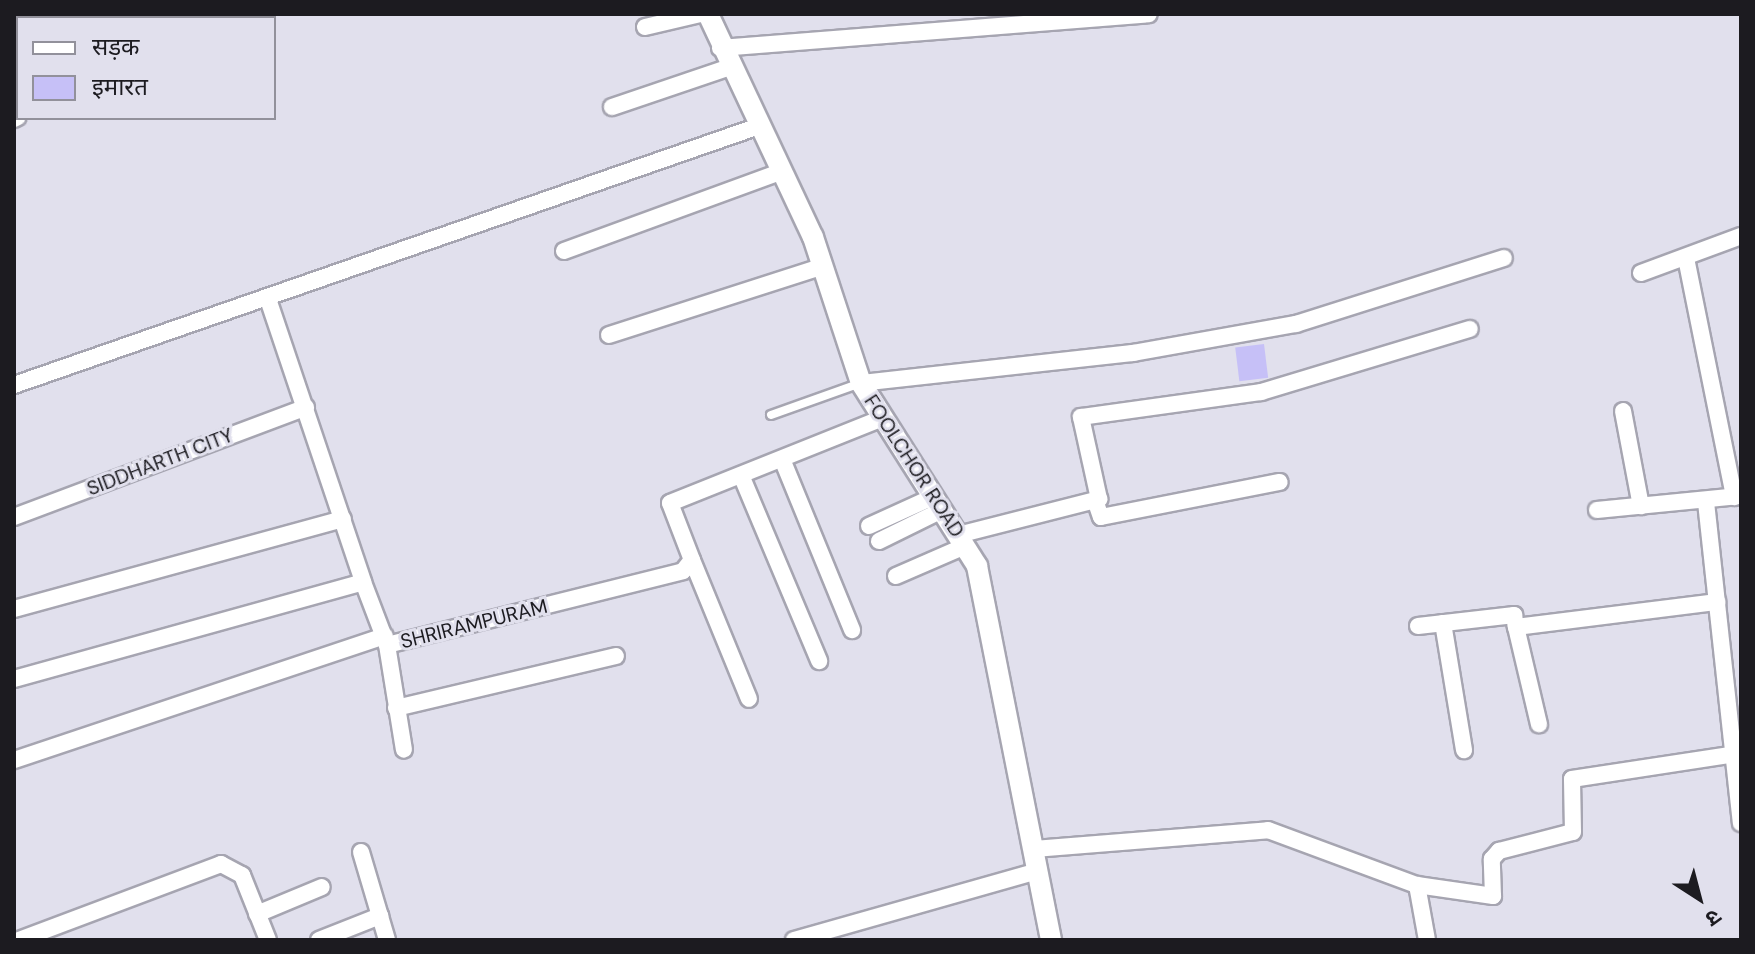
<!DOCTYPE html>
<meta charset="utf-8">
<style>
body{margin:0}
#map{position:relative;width:1755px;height:954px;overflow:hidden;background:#e1e0ed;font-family:"DM Sans","Noto Sans Devanagari",sans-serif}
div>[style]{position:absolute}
.building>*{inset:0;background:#c6c0f7;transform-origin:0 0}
.roads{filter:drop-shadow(2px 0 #a6a5b1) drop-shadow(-2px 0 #a6a5b1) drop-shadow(0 2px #a6a5b1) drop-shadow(0 -2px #a6a5b1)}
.service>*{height:8px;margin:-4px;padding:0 4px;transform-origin:4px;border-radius:4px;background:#fff}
.minor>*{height:16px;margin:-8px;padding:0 8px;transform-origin:8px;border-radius:8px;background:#fff}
.tertiary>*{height:20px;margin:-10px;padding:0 10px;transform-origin:10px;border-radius:10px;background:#fff}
span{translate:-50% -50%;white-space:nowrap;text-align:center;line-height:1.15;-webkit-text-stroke:6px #e1e0ed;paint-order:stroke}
.street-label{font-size:20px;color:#1c1b20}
.frame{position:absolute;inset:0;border:16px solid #1c1b20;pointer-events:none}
.legend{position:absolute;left:16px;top:16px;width:260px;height:104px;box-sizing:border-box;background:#e1e0ed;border:2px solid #92919b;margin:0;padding:10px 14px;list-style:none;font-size:24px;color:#1c1b20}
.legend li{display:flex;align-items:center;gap:16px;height:40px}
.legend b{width:40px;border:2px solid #92919b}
.north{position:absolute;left:1659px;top:858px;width:80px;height:80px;-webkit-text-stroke:6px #e1e0ed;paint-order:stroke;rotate:144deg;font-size:22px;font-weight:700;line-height:32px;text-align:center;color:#1c1b20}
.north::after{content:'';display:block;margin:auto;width:28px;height:36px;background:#1c1b20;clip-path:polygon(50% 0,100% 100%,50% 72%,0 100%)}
</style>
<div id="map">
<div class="building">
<div style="left:1264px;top:344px;width:34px;height:29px;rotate:83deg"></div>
</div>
<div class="roads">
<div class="service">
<div style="left:771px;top:415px;width:96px;rotate:-19.6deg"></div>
</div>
<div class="minor">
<div style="left:645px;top:27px;width:57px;rotate:-13.1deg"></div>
<div style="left:720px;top:48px;width:430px;rotate:-4.5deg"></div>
<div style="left:612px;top:107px;width:121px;rotate:-18.7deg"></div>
<div style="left:14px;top:119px;width:4px;rotate:-27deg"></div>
<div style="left:564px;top:251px;width:233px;rotate:-20.1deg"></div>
<div style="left:1686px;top:258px;width:244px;rotate:78.6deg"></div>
<div style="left:1641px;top:273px;width:107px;rotate:-20.3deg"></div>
<div style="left:269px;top:302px;width:295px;rotate:71.4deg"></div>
<div style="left:609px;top:335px;width:226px;rotate:-17.8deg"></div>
<div style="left:861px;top:383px;width:274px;rotate:-6.3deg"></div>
<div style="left:1133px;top:353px;width:166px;rotate:-10.1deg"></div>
<div style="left:1296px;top:324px;width:218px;rotate:-17.6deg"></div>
<div style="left:14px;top:385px;width:789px;rotate:-19.17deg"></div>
<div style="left:1623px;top:411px;width:97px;rotate:79.3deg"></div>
<div style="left:782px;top:459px;width:185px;rotate:67.7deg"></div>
<div style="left:741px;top:475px;width:202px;rotate:67.2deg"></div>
<div style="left:1095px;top:500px;width:18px;rotate:71deg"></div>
<div style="left:1101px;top:517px;width:182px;rotate:-11.1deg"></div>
<div style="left:1706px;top:502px;width:323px;rotate:83.8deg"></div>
<div style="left:1597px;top:510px;width:145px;rotate:-5.6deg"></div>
<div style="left:14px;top:517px;width:312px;rotate:-20.6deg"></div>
<div style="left:869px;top:526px;width:70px;rotate:-24.4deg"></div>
<div style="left:958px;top:535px;width:146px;rotate:-14.3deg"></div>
<div style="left:1099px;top:499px;width:84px;rotate:-102.4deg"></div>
<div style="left:1081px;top:417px;width:182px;rotate:-7.9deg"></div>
<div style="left:1261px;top:392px;width:218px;rotate:-16.8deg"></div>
<div style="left:879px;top:541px;width:70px;rotate:-26.2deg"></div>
<div style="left:692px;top:560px;width:150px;rotate:67.7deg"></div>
<div style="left:896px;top:576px;width:75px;rotate:-23.5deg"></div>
<div style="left:14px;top:609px;width:341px;rotate:-15.3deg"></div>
<div style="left:1443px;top:623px;width:129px;rotate:80.6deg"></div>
<div style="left:1418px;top:626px;width:97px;rotate:-6.5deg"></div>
<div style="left:1514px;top:615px;width:12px;rotate:81deg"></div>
<div style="left:1516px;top:627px;width:203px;rotate:-7.1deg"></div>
<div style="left:1516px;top:627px;width:100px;rotate:76.7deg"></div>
<div style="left:387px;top:645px;width:106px;rotate:80.8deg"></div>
<div style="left:14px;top:679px;width:362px;rotate:-15.5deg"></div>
<div style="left:363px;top:582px;width:67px;rotate:69.1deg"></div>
<div style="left:387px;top:645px;width:305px;rotate:-14deg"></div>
<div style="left:683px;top:571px;width:14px;rotate:-51deg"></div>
<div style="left:692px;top:560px;width:61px;rotate:-111.1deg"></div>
<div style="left:670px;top:503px;width:229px;rotate:-21.8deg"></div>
<div style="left:396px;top:708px;width:226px;rotate:-13.3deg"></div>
<div style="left:14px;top:760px;width:391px;rotate:-18.5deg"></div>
<div style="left:1034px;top:849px;width:235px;rotate:-4.6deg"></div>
<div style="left:1268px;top:830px;width:159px;rotate:20.3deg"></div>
<div style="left:1417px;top:885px;width:77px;rotate:8.2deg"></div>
<div style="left:1493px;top:896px;width:37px;rotate:-92deg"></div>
<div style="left:1492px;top:859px;width:11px;rotate:-49deg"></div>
<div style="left:1499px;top:851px;width:76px;rotate:-14.4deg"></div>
<div style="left:1573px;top:832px;width:53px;rotate:-91.1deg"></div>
<div style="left:1572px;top:779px;width:165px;rotate:-8.7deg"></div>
<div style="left:361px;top:852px;width:92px;rotate:73.5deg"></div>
<div style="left:1417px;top:885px;width:56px;rotate:79.7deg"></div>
<div style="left:257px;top:914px;width:70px;rotate:-22.6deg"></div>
<div style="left:19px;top:940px;width:216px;rotate:-20.6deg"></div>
<div style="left:221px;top:864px;width:24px;rotate:28deg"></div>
<div style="left:242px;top:875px;width:70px;rotate:68.2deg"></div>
<div style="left:319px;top:940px;width:66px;rotate:-21.5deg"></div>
<div style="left:794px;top:940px;width:254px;rotate:-15.8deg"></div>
</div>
<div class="tertiary">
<div style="left:708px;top:14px;width:246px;rotate:64.8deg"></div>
<div style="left:813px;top:237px;width:154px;rotate:71.8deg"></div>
<div style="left:861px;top:383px;width:217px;rotate:57.6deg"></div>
<div style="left:977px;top:566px;width:381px;rotate:78.8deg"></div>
</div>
</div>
<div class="street-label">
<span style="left:160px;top:462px;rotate:-21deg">SIDDHARTH CITY</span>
<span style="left:914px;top:466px;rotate:57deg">FOOLCHOR ROAD</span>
<span style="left:474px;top:624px;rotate:-14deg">SHRIRAMPURAM</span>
</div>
<div class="frame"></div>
<ul class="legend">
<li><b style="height:10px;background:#fff"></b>सड़क</li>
<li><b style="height:22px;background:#c6c0f7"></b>इमारत</li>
</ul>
<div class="north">उ</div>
</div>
